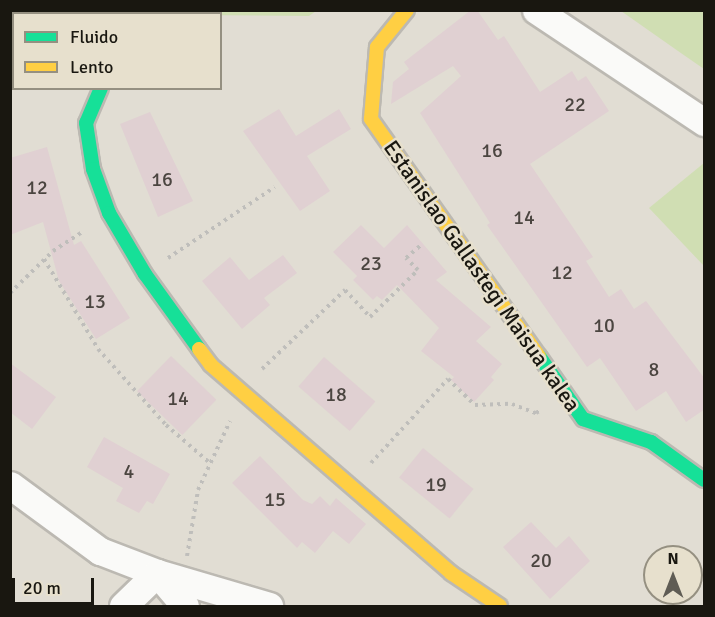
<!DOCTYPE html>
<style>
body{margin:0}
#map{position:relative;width:715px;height:617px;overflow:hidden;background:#e1ddd3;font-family:Signika,sans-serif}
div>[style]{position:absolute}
.green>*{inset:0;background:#d0deb3}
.building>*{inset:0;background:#e0d0d2;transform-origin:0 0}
.path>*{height:4px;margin-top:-2px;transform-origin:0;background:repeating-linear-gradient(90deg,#bfbebb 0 3px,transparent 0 7.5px)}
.roads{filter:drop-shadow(2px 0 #bcb9b2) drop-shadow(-2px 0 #bcb9b2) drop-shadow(0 2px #bcb9b2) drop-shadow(0 -2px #bcb9b2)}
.street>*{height:27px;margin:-13.5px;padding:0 13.5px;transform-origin:13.5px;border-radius:13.5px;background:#fafaf8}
.fast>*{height:14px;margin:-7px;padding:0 7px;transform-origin:7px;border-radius:7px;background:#16e098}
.slow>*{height:14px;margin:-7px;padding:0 7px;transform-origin:7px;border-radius:7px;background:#ffcf43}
span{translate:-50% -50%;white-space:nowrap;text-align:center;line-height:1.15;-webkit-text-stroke:5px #e7e0cd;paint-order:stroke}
.number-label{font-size:20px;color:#4b4540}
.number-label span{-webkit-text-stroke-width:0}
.street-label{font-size:22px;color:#191710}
.frame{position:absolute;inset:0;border:12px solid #191710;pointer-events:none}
.legend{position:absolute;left:12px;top:12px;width:210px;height:78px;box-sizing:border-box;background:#e7e0cd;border:2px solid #959081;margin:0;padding:8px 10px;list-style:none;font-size:18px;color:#191710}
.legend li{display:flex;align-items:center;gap:12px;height:30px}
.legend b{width:30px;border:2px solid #959081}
.north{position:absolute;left:643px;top:545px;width:60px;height:60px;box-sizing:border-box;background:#e7e0cd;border:2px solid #959081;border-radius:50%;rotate:0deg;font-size:16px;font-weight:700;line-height:24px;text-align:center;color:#191710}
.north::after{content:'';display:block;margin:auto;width:21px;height:27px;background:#5f5c54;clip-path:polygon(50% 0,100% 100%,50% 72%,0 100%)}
.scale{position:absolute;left:12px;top:578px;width:82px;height:27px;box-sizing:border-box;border:3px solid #191710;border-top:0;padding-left:8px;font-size:18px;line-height:21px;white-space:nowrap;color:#191710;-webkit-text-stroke:4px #e7e0cd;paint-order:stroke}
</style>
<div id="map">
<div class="green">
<div style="clip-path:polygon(63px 10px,316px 11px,309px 16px,48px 14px)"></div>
<div style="clip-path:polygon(621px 11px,704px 11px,704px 69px,678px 51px)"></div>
<div style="clip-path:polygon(11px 21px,13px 21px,11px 73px,10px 73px)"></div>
<div style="clip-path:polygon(704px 163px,704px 266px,649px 208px)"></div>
</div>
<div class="building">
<div style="clip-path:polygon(471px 10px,477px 10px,498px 40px,504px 36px,540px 92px,572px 71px,578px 81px,586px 76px,609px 111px,530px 164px,593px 257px,586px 261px,609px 297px,621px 289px,634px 309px,646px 301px,705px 379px,705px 409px,686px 422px,666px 391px,636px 411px,600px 358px,587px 367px,487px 225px,490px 223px,420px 113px,461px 76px,453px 66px,391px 104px,393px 82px,409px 69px,404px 62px)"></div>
<div style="clip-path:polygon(279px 109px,296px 136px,339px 109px,351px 129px,307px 156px,330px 191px,300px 211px,243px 131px)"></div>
<div style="clip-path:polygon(150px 112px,193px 201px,158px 217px,120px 124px)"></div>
<div style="clip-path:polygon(47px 147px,74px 245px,81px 241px,130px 318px,96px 339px,59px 281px,43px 222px,10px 235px,10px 158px)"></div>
<div style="clip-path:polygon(361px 225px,384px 248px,407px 225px,447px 272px,436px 280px,491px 327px,476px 341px,502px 364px,491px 377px,494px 380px,474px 402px,451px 380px,454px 377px,421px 351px,439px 328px,397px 285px,382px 300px,377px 296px,373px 300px,353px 280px,357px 276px,333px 252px)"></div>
<div style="clip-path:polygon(283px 255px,297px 273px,264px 298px,270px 305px,242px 329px,202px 281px,230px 257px,249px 280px)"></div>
<div style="left:171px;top:356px;width:63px;height:49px;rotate:44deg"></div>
<div style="left:324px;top:357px;width:68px;height:39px;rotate:41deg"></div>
<div style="clip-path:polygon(10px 363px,56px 397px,32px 429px,10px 412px)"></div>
<div style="clip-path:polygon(104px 437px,170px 474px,153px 504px,147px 501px,139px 513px,116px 501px,123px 488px,87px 467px)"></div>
<div style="left:423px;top:448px;width:65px;height:38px;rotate:39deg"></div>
<div style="clip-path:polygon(260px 456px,303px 500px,312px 504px,320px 496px,330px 506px,336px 498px,366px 524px,349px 544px,333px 531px,315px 553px,302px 542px,297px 548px,232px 483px)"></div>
<div style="clip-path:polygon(531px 522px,556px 548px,569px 536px,590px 561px,550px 599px,503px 547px)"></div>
</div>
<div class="path">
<div style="left:168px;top:258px;width:128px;rotate:-33.6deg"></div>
<div style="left:44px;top:259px;width:105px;rotate:59deg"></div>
<div style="left:98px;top:349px;width:102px;rotate:48.2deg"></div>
<div style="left:166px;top:425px;width:58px;rotate:40.8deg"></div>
<div style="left:10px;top:293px;width:60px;rotate:-44.3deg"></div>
<div style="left:53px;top:251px;width:37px;rotate:-33deg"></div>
<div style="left:262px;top:369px;width:115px;rotate:-43.6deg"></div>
<div style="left:345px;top:290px;width:37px;rotate:47deg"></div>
<div style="left:370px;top:317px;width:67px;rotate:-44.4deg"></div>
<div style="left:418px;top:270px;width:17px;rotate:-135deg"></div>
<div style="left:406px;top:258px;width:21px;rotate:-41deg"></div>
<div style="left:371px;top:463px;width:114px;rotate:-47.5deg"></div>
<div style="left:448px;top:379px;width:37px;rotate:44deg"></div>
<div style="left:475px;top:405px;width:37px;rotate:-2deg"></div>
<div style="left:512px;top:404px;width:26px;rotate:21deg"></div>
<div style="left:536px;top:413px;width:6px;rotate:-31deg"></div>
<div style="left:187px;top:556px;width:67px;rotate:-80.5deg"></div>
<div style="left:198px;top:490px;width:76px;rotate:-65.1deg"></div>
</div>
<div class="roads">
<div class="street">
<div style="left:536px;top:10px;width:202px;rotate:33.7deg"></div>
<div style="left:157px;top:14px;width:5px;rotate:-53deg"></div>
<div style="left:10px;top:485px;width:112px;rotate:36.3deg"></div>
<div style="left:100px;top:551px;width:61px;rotate:21.1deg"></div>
<div style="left:157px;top:573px;width:117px;rotate:16.4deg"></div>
<div style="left:123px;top:606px;width:47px;rotate:-44.1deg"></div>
<div style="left:157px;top:573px;width:43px;rotate:49.7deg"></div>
</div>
<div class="fast">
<div style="left:101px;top:88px;width:38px;rotate:113deg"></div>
<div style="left:86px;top:123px;width:47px;rotate:81.3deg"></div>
<div style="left:93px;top:169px;width:47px;rotate:70deg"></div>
<div style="left:109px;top:213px;width:71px;rotate:59.5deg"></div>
<div style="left:145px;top:274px;width:92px;rotate:54.2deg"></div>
<div style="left:539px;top:356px;width:77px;rotate:55.1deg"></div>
<div style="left:583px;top:419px;width:72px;rotate:18.7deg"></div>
<div style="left:651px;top:442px;width:65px;rotate:35.6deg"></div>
</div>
<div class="slow">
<div style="left:407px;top:10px;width:48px;rotate:129deg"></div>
<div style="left:377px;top:47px;width:72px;rotate:94.8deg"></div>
<div style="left:371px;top:119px;width:291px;rotate:54.7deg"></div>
<div style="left:199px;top:349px;width:20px;rotate:53deg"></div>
<div style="left:211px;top:365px;width:318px;rotate:40.9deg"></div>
<div style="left:451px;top:573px;width:59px;rotate:34deg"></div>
</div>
</div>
<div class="number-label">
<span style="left:575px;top:104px">22</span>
<span style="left:492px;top:150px">16</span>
<span style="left:162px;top:179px">16</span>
<span style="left:37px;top:187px">12</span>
<span style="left:524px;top:217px">14</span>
<span style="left:371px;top:263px">23</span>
<span style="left:562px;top:272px">12</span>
<span style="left:95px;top:301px">13</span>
<span style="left:604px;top:325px">10</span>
<span style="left:654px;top:369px">8</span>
<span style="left:336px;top:394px">18</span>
<span style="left:178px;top:398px">14</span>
<span style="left:129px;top:471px">4</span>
<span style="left:436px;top:484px">19</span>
<span style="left:275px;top:499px">15</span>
<span style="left:541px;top:560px">20</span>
</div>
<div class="street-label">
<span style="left:482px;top:276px;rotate:55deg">Estanislao Gallastegi Maisua kalea</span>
</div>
<div class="frame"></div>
<ul class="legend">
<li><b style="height:8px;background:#16e098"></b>Fluido</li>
<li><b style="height:8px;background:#ffcf43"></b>Lento</li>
</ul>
<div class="north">N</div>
<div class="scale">20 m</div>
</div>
